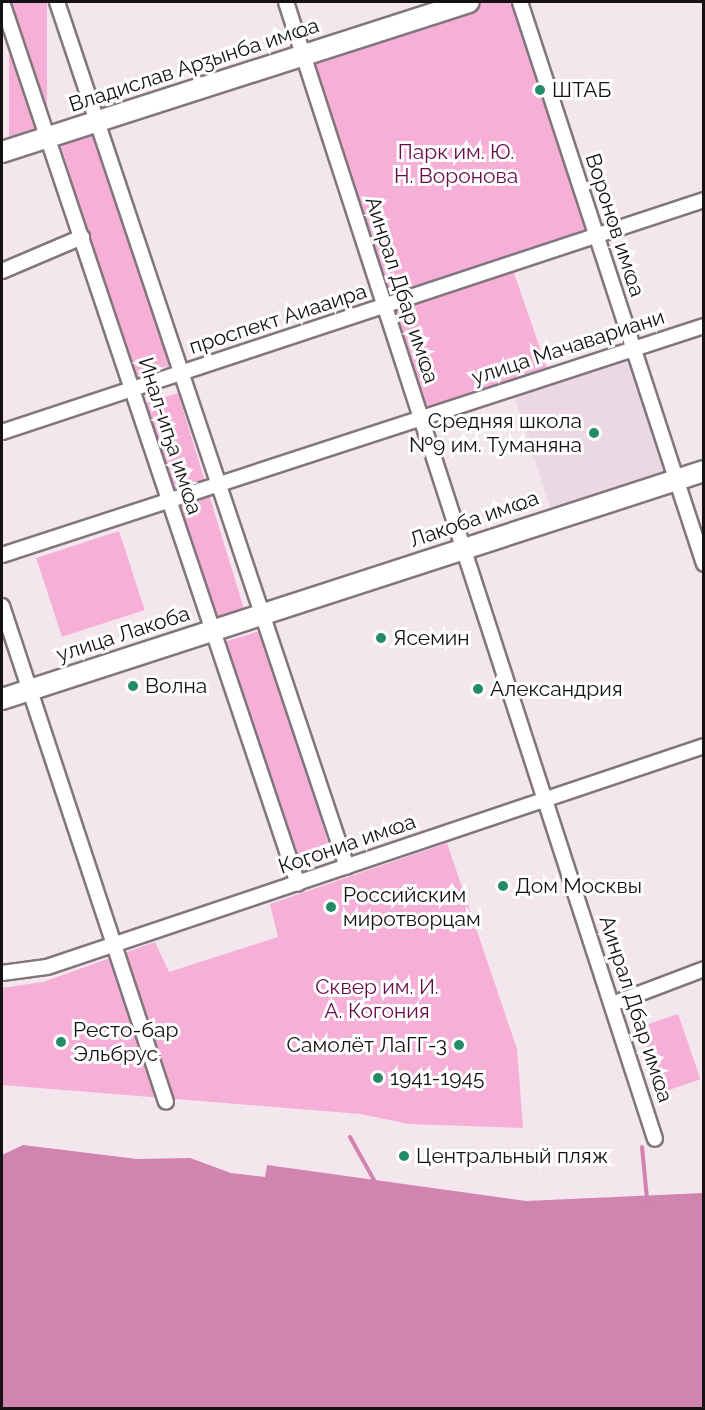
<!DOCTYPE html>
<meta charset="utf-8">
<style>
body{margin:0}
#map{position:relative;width:705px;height:1410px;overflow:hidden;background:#f3e6ed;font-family:Raleway,sans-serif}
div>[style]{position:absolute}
.built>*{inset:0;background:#ecd8e2;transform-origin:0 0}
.green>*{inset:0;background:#f6afd7;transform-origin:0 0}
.water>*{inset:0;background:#d184b0}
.stream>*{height:4px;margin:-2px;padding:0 2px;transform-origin:2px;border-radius:2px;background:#d184b0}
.roads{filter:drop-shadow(2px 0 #81767c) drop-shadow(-2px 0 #81767c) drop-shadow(0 2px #81767c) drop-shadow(0 -2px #81767c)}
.street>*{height:14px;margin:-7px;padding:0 7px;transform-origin:7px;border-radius:7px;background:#fff}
.secondary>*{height:20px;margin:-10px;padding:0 10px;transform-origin:10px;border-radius:10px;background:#fff}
.dots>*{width:16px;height:16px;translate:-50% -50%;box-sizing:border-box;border:3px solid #fff;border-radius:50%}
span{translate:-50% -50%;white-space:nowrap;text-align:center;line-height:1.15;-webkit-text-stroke:6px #fff;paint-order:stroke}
.street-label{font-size:21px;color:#161214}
.poi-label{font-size:21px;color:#161214}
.left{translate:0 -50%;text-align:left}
.right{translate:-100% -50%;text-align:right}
.park-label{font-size:21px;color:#680b4b}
.frame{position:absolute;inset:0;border:3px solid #161214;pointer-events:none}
</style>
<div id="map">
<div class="built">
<div style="left:633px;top:348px;width:139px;height:128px;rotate:72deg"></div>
</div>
<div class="green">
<div style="left:9px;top:2px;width:38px;height:136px"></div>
<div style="clip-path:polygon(469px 2px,520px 2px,596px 235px,384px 305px,303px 55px)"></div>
<div style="left:98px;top:130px;width:246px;height:40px;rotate:73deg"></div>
<div style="left:513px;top:270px;width:108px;height:127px;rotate:71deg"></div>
<div style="left:178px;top:393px;width:235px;height:33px;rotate:73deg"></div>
<div style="left:119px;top:531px;width:83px;height:87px;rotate:72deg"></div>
<div style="left:263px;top:630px;width:239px;height:42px;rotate:73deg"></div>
<div style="clip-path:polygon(447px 843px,517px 1049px,523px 1128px,408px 1124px,361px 1114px,2px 1085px,2px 988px,43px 982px,155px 942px,169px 972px,278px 937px,270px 904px)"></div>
<div style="left:678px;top:1014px;width:69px;height:40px;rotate:71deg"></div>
</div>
<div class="water">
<div style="clip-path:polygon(23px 1145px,137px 1159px,190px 1158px,231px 1173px,265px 1177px,267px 1165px,526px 1201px,703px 1193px,703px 1408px,2px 1408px,2px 1155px)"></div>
</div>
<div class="stream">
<div style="left:350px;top:1137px;width:51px;rotate:60.9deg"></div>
<div style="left:642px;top:1147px;width:52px;rotate:84.5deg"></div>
</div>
<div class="roads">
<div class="street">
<div style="left:2px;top:2px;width:930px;rotate:71.45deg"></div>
<div style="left:57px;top:2px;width:912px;rotate:71.47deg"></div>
<div style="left:286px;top:2px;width:1195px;rotate:72.02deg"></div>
<div style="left:520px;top:2px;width:591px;rotate:71.87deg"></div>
<div style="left:2px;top:271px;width:87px;rotate:-23deg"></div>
<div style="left:2px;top:432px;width:739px;rotate:-18.29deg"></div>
<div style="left:2px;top:555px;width:738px;rotate:-18.07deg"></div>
<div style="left:2px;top:606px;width:522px;rotate:71.7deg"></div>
<div style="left:2px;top:973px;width:45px;rotate:-7.6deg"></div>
<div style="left:47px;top:967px;width:693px;rotate:-18.59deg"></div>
<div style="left:612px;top:1004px;width:98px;rotate:-20.8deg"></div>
</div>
<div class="secondary">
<div style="left:2px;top:152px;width:490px;rotate:-17.8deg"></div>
<div style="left:2px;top:699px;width:738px;rotate:-17.99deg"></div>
</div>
</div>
<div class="dots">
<div style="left:540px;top:90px;background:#248b68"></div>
<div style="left:594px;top:433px;background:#248b68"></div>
<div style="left:381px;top:638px;background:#248b68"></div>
<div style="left:133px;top:686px;background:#248b68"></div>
<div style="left:478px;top:689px;background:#248b68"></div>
<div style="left:503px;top:886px;background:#248b68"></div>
<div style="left:331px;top:907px;background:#248b68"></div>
<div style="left:61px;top:1042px;background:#248b68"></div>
<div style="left:459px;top:1045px;background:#248b68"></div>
<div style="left:378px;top:1078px;background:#248b68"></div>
<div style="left:404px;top:1156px;background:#248b68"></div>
</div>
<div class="street-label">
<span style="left:194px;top:65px;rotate:-18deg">Владислав Арӡынба имҩа</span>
<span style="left:615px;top:225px;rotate:72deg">Воронов имҩа</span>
<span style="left:402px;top:290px;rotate:72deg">Аинрал Дбар имҩа</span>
<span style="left:278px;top:319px;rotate:-18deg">проспект Аиааира</span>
<span style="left:568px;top:347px;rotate:-18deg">улица Мачавариани</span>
<span style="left:170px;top:436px;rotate:72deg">Инал-иҧа имҩа</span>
<span style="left:474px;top:519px;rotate:-19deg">Лакоба имҩа</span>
<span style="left:123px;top:634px;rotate:-18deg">улица Лакоба</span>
<span style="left:347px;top:844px;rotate:-19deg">Коӷониа имҩа</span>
<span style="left:636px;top:1009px;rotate:72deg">Аинрал Дбар имҩа</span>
</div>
<div class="poi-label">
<span class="left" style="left:552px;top:90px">ШТАБ</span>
<span class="right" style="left:582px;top:433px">Средняя школа<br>№9 им. Туманяна</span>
<span class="left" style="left:393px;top:638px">Ясемин</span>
<span class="left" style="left:145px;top:686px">Волна</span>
<span class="left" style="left:490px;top:689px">Александрия</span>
<span class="left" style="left:515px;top:886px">Дом Москвы</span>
<span class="left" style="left:343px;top:907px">Российским<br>миротворцам</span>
<span class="left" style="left:73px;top:1042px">Ресто-бар<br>Эльбрус</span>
<span class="right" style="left:447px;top:1045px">Самолёт ЛаГГ-3</span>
<span class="left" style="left:390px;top:1078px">1941-1945</span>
<span class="left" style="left:416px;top:1156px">Центральный пляж</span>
</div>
<div class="park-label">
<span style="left:456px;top:164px">Парк им. Ю.<br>Н. Воронова</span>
<span style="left:377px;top:999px">Сквер им. И.<br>А. Когония</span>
</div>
<div class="frame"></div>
</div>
